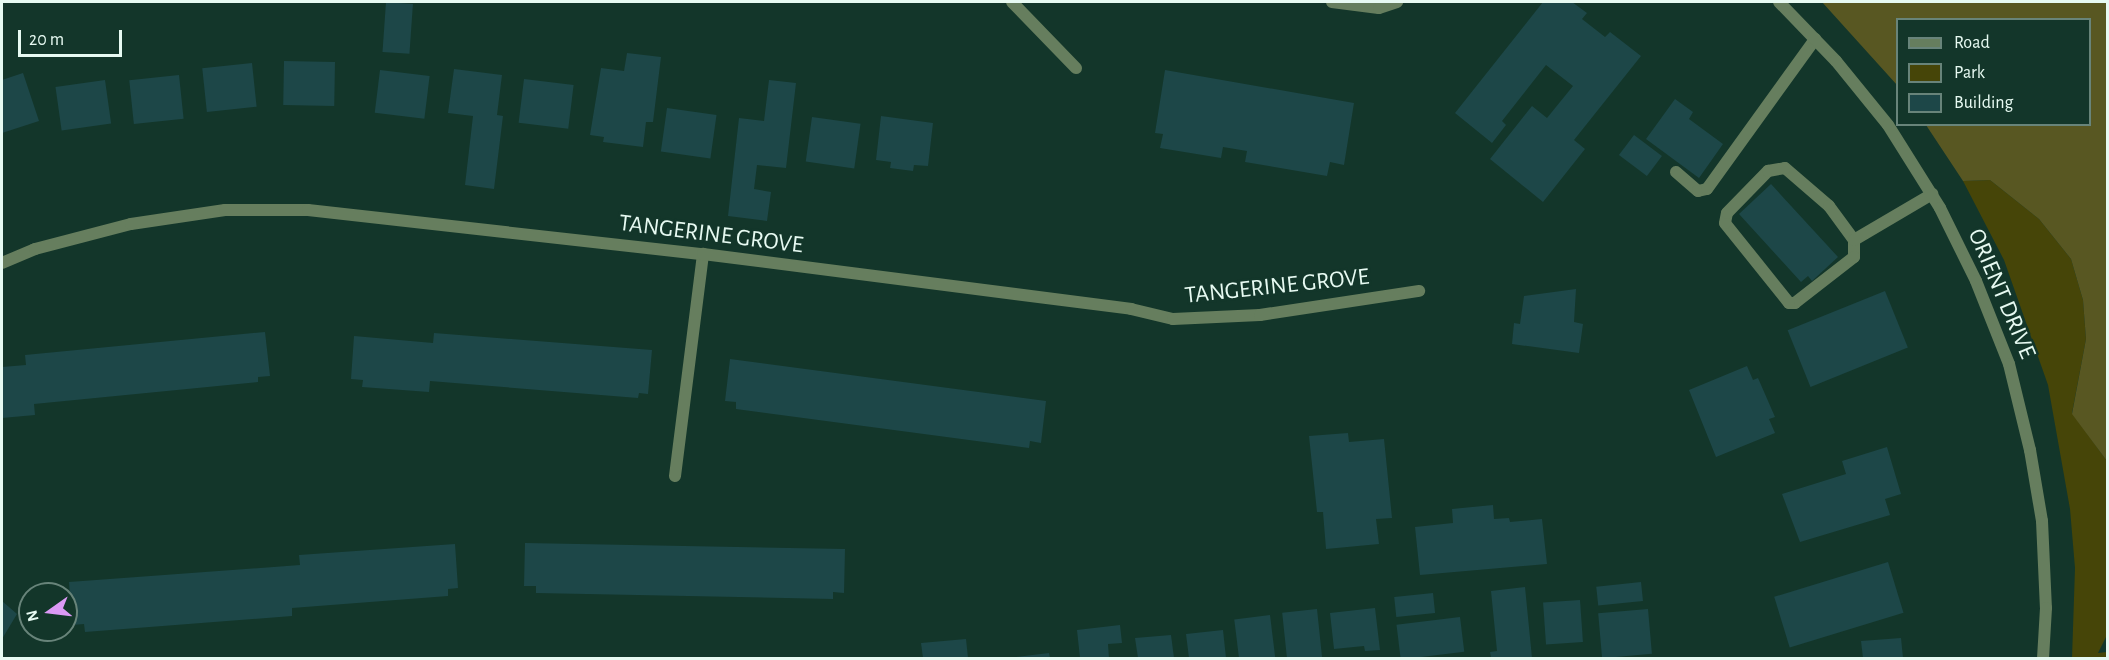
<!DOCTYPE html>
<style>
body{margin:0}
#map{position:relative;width:2109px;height:660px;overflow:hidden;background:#13362a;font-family:"Alegreya Sans",sans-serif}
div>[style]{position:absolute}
.green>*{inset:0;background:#464508}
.forest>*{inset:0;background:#585722}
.building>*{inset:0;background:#1d4748;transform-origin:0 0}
.service>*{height:12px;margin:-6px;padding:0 6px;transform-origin:6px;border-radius:6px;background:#667e5e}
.minor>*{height:12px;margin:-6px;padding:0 6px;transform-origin:6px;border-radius:6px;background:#667e5e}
span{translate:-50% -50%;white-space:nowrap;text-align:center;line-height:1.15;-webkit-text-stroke:5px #13362a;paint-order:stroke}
.street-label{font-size:24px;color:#e7faf2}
.frame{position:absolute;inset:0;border:3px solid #e7faf2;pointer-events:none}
.legend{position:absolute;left:1896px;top:18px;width:195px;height:108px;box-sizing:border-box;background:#13362a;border:2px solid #68847a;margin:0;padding:8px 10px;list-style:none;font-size:18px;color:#e7faf2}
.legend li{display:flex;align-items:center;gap:12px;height:30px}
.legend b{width:30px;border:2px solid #68847a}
.north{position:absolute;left:18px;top:582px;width:60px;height:60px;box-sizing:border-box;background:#13362a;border:2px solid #68847a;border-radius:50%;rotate:256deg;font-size:16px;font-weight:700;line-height:24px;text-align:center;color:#e7faf2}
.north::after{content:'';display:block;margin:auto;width:21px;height:27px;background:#db99f5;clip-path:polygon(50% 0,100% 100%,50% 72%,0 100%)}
.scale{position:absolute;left:18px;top:30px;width:104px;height:27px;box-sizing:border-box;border:3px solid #e7faf2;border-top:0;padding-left:8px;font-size:18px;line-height:21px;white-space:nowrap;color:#e7faf2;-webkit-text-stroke:4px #13362a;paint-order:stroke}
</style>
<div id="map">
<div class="green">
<div style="clip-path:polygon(1990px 180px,2039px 219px,2071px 259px,2083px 300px,2086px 339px,2072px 413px,2107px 461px,2107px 635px,2098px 653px,2107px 652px,2107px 658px,2072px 658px,2075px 568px,2070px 509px,2048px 385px,2004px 260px,1963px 181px)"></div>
</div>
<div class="forest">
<div style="clip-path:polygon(1822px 2px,2107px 2px,2107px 461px,2072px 414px,2086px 339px,2083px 300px,2071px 259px,2039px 219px,1990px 180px,1963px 181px,1926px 125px,2090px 124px,2090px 20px,1898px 20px,1897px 85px)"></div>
</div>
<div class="building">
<div style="left:386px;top:2px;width:27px;height:50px;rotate:4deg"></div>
<div style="clip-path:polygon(1543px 2px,1572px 2px,1587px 13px,1582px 19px,1605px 37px,1610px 32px,1641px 56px,1574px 140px,1585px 149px,1543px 202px,1490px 159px,1532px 106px,1547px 118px,1573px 86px,1546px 65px,1502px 121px,1506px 125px,1492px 143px,1455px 113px)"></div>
<div style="clip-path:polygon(627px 53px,661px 57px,653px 122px,646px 122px,643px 147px,603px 142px,604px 137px,590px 135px,601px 68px,624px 71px)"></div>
<div style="left:284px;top:61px;width:51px;height:44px;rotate:1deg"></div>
<div style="left:252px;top:63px;width:44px;height:50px;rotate:84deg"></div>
<div style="clip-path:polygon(454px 69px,502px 75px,497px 115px,503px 116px,494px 189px,465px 185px,473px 116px,448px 113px)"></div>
<div style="left:380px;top:70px;width:50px;height:43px;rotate:7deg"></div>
<div style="clip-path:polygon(1165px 70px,1354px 103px,1344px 165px,1330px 162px,1327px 176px,1245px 162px,1247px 151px,1223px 147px,1221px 158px,1160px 148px,1163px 134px,1155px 133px)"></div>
<div style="clip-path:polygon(23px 73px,39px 121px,2px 133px,2px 80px)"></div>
<div style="left:179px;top:75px;width:44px;height:50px;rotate:84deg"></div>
<div style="left:524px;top:79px;width:50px;height:44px;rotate:7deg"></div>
<div style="left:105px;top:80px;width:44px;height:50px;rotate:82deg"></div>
<div style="clip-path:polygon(769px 80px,796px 83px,786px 168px,757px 165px,754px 189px,771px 192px,767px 221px,728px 216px,739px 118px,764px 121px)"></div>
<div style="clip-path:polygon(1675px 99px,1693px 112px,1689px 119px,1723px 144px,1699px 178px,1646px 139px)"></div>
<div style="left:667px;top:108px;width:50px;height:44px;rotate:8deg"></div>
<div style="clip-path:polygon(881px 116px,933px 123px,928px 166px,914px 165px,913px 171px,890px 168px,891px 162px,876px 160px)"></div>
<div style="left:812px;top:117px;width:49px;height:45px;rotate:8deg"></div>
<div style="left:1634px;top:135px;width:35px;height:25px;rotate:37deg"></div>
<div style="clip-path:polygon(1771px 184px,1838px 257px,1812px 281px,1808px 276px,1801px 282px,1739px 214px)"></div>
<div style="clip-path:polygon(1576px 289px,1574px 322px,1583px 324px,1579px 353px,1512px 344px,1514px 323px,1520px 324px,1524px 296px)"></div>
<div style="left:1885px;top:291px;width:61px;height:105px;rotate:68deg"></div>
<div style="clip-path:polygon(265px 332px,270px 376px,258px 377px,258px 382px,34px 404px,35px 415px,2px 418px,2px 367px,26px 365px,25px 355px)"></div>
<div style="clip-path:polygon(434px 333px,652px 350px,648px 394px,639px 393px,638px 398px,430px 381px,429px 392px,362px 387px,363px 380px,351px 379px,354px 336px,433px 343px)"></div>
<div style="clip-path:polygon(730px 359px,1046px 401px,1041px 443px,1030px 441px,1029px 448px,736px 409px,736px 402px,725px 401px)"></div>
<div style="clip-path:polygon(1747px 366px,1753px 380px,1758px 378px,1775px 417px,1769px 419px,1775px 433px,1716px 457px,1689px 390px)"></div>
<div style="clip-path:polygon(1348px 433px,1349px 442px,1384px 439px,1392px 518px,1376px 519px,1379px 544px,1326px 549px,1323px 512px,1317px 512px,1309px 436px)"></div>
<div style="clip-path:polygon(1887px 447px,1901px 494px,1885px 499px,1890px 515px,1800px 542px,1782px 494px,1846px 474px,1842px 461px)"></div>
<div style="clip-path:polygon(1493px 505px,1494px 519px,1509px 518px,1510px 522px,1542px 519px,1547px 564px,1420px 575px,1415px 527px,1453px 523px,1452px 509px)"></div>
<div style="clip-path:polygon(525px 543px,845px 549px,844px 593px,833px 592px,833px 599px,536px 593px,536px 586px,524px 586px)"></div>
<div style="clip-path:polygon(455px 544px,458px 588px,448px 589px,448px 596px,292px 608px,292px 616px,85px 632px,84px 624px,72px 625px,69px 582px,300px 565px,299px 555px)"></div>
<div style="left:1888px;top:562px;width:53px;height:119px;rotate:73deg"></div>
<div style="left:1641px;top:582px;width:19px;height:45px;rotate:84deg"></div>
<div style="clip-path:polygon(1525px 587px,1532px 658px,1491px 658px,1490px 652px,1497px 651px,1491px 591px)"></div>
<div style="left:1433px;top:593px;width:20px;height:39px;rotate:84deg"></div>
<div style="left:1580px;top:600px;width:42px;height:37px;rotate:86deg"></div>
<div style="clip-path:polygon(2px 601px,17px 614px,2px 639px)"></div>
<div style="clip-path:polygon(1375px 608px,1380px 650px,1365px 651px,1364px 646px,1334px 649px,1330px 613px)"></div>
<div style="left:1317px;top:609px;width:49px;height:35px;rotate:84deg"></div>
<div style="left:1648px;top:609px;width:45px;height:50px;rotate:85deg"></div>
<div style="left:1270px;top:615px;width:43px;height:36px;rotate:83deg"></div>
<div style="left:1460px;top:617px;width:35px;height:64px;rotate:83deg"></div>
<div style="clip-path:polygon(1120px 625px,1122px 643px,1108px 644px,1109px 658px,1080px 658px,1077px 630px)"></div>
<div style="clip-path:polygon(1223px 630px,1226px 658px,1189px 658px,1186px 634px)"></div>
<div style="clip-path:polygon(1171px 635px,1174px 658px,1138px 658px,1135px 638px)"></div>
<div style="clip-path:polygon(1901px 638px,1903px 658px,1863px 658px,1861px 641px)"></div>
<div style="clip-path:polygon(966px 639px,968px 658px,923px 658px,921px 643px)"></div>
<div style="clip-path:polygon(1049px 653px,1050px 658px,1016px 658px,1016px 657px)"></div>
</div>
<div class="service">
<div style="left:1012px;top:2px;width:92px;rotate:45.9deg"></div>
<div style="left:1332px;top:2px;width:47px;rotate:7.3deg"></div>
<div style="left:1379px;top:8px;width:19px;rotate:-18deg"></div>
<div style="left:1785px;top:168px;width:58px;rotate:40.8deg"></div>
<div style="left:1829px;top:206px;width:42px;rotate:53.7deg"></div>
<div style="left:1854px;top:240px;width:17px;rotate:90deg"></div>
<div style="left:1854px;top:257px;width:75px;rotate:142.1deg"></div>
<div style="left:1795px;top:303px;width:6px;rotate:180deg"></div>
<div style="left:1789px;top:303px;width:102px;rotate:-128.7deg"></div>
<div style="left:1725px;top:223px;width:10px;rotate:-79deg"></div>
<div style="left:1727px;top:213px;width:59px;rotate:-45.7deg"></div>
<div style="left:1768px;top:171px;width:17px;rotate:-10deg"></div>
<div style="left:1676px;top:172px;width:29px;rotate:41deg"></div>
<div style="left:1698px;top:191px;width:9px;rotate:-13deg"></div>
<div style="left:1707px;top:189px;width:185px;rotate:-54.2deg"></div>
<div style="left:1854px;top:240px;width:91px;rotate:-30.5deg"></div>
<div style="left:675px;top:476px;width:224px;rotate:-82.8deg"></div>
</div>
<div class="minor">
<div style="left:1779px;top:2px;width:82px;rotate:46deg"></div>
<div style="left:1836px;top:61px;width:82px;rotate:50.9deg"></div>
<div style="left:1888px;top:125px;width:98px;rotate:57.9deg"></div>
<div style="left:1940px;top:208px;width:81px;rotate:63.7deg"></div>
<div style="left:1976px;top:281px;width:89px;rotate:68.3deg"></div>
<div style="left:2009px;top:364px;width:89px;rotate:76.3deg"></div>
<div style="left:2030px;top:450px;width:72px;rotate:80.4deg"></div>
<div style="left:2042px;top:521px;width:87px;rotate:87.4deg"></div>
<div style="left:2046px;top:608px;width:50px;rotate:93.4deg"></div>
<div style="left:2px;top:263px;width:36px;rotate:-23deg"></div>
<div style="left:35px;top:249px;width:99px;rotate:-14.6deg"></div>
<div style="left:131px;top:224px;width:95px;rotate:-8.5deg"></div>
<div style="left:225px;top:210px;width:83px"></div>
<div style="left:308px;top:210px;width:397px;rotate:6.4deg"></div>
<div style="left:703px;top:254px;width:432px;rotate:7.3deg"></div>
<div style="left:1131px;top:309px;width:43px;rotate:13.4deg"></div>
<div style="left:1173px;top:319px;width:87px;rotate:-2.6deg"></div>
<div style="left:1260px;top:315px;width:161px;rotate:-8.6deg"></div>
</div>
<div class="street-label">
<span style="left:711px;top:235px;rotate:7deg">TANGERINE GROVE</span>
<span style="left:1277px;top:287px;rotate:-6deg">TANGERINE GROVE</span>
<span style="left:2001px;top:294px;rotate:67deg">ORIENT DRIVE</span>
</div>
<div class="frame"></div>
<ul class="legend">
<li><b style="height:8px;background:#667e5e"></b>Road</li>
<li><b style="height:16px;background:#464508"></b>Park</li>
<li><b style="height:16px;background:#1d4748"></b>Building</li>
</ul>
<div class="north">N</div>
<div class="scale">20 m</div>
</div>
